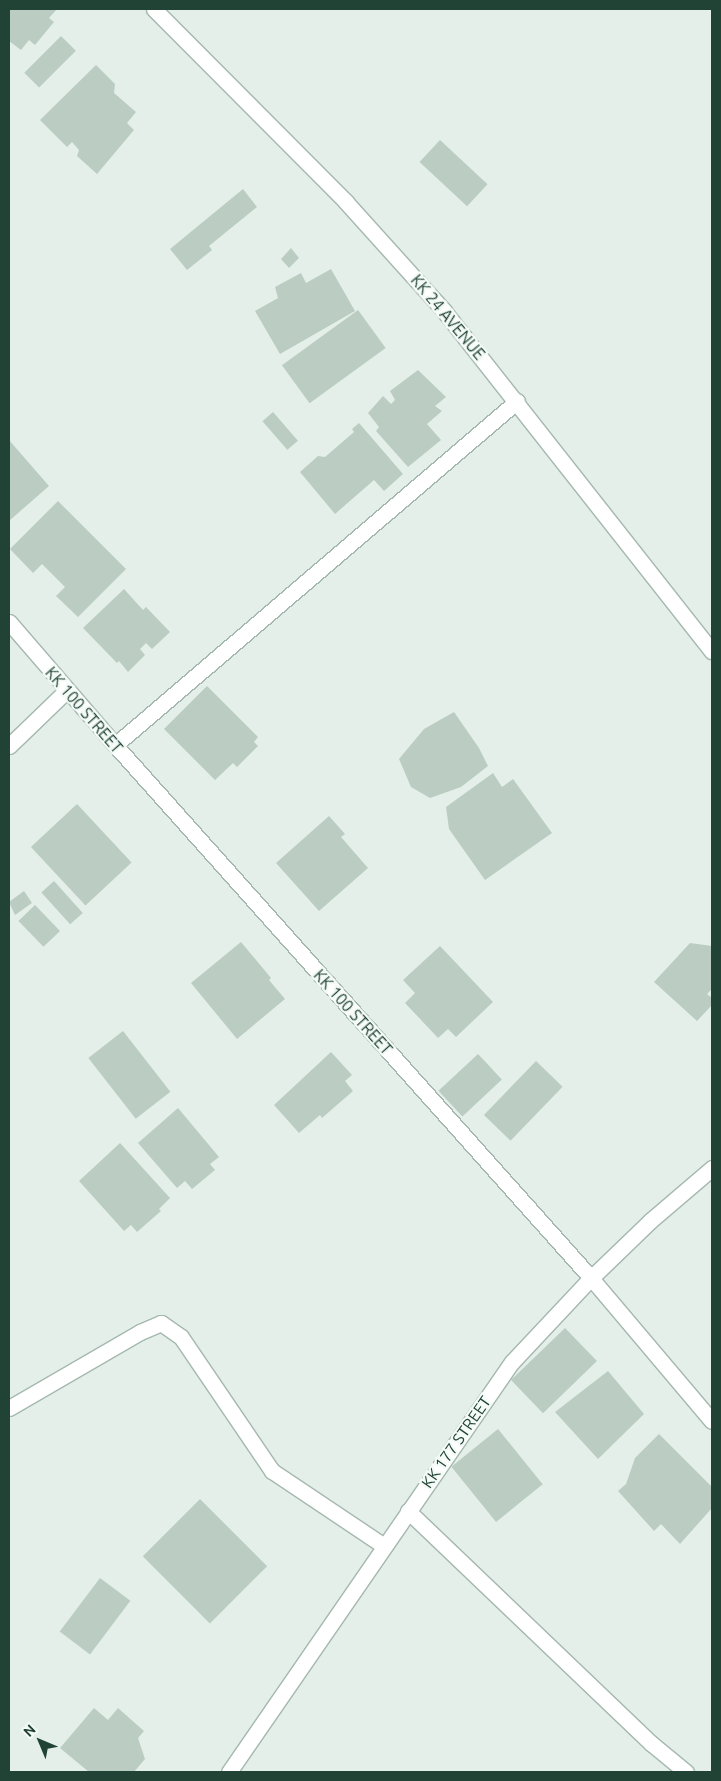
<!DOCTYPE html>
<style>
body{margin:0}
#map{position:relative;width:721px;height:1781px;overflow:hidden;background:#e3efe8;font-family:Ubuntu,sans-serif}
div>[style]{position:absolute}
.building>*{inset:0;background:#bbcdc3;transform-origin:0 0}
.roads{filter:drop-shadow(1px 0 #a5b8af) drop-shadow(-1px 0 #a5b8af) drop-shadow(0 1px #a5b8af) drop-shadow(0 -1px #a5b8af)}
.minor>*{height:15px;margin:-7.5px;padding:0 7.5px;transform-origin:7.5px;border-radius:7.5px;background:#fff}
.tertiary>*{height:15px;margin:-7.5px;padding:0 7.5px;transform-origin:7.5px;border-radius:7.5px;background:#fff}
span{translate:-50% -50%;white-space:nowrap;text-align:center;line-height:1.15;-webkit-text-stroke:4.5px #f4faf7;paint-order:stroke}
.street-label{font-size:16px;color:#204335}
.frame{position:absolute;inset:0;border:10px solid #204335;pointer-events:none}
.north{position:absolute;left:15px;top:1716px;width:50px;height:50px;-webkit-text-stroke:4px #f4faf7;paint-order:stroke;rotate:315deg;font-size:14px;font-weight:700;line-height:20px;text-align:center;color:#204335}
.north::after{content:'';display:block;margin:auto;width:18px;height:22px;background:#204335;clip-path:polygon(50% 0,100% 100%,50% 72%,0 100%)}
</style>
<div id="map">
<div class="building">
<div style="clip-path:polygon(9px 9px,57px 9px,49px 18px,54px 22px,35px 45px,29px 40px,21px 50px,9px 41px)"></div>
<div style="left:61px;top:36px;width:21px;height:52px;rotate:45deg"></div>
<div style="clip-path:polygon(96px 65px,115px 84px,114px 93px,136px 112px,127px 123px,134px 130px,97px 174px,77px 156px,79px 150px,72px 142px,67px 147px,40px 120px)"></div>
<div style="left:440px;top:140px;width:65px;height:30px;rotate:43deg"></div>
<div style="clip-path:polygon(243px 189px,257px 207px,209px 246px,212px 250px,187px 270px,170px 249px)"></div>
<div style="clip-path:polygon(291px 248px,299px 258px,289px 268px,281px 259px)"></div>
<div style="clip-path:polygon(331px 269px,355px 311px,280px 354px,255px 311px,278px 298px,275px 287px,301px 273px,306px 283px)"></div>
<div style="left:358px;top:310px;width:47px;height:94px;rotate:54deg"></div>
<div style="clip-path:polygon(418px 370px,446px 397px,435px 406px,442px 411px,427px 424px,441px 440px,408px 467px,376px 431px,379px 427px,368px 413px,383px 396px,391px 404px,395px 400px,390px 391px)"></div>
<div style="left:273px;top:412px;width:38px;height:14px;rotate:49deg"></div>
<div style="clip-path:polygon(359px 423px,403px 474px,384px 491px,374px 480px,335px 514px,300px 472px,318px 456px,325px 457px,354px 432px,352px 429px)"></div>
<div style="clip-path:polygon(9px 440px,49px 486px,9px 521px)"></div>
<div style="clip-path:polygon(58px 501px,126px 569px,78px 617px,56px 596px,65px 587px,42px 564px,33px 573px,10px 549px)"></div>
<div style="clip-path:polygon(124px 589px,143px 610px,146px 607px,170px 632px,152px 649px,146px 643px,140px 649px,145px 655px,128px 672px,119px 661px,117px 663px,83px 628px)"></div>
<div style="clip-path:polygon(207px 686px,258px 737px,254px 742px,258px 746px,237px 767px,233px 763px,215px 780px,164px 729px)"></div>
<div style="clip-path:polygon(454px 712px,479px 748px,488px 766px,461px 787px,430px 798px,411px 787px,399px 759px,424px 729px)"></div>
<div style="clip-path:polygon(493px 773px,502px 787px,513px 779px,552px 833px,485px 880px,449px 829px,446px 807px)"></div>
<div style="left:77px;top:804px;width:80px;height:63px;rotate:47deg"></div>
<div style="clip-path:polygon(329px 816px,345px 834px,341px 837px,368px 868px,319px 911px,276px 863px)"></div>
<div style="left:54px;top:881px;width:43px;height:17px;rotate:48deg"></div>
<div style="clip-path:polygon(24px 891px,32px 903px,15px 915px,9px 902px)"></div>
<div style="left:35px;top:905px;width:36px;height:23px;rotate:46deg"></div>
<div style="clip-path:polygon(241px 942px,271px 978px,269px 980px,285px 999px,237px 1039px,191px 983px)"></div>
<div style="clip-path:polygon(690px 943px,712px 946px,712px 989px,707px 994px,712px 998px,712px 1005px,697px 1021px,654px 982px)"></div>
<div style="clip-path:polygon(440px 946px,493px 1002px,456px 1037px,448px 1029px,438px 1038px,405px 1003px,415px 993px,403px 980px)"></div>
<div style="left:123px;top:1031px;width:77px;height:44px;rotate:52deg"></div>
<div style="clip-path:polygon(331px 1052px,352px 1075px,345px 1081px,353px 1091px,322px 1118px,320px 1115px,299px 1133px,274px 1105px)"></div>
<div style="left:478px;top:1054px;width:35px;height:54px;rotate:47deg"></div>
<div style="left:536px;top:1061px;width:37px;height:75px;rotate:44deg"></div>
<div style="clip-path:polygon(178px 1108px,219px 1157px,210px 1164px,215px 1170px,192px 1189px,185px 1181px,177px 1188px,138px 1143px)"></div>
<div style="clip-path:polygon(120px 1143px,170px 1198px,159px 1209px,161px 1211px,137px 1232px,131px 1225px,124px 1231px,79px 1181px)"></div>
<div style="left:565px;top:1328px;width:46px;height:75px;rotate:46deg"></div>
<div style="clip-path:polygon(608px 1371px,644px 1414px,598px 1459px,555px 1412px)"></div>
<div style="left:498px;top:1429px;width:71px;height:60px;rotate:51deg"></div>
<div style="clip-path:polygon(659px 1434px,712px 1487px,712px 1508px,680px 1544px,661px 1524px,654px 1531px,618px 1491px,626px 1484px,635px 1458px)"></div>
<div style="left:200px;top:1499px;width:95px;height:81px;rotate:45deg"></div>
<div style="left:100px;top:1578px;width:38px;height:67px;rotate:37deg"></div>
<div style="clip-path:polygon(94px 1708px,108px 1720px,118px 1708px,144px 1731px,138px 1738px,145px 1759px,134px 1772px,89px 1772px,60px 1748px)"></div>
</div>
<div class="roads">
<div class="minor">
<div style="left:9px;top:622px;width:162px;rotate:49.2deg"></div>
<div style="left:115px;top:745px;width:715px;rotate:48.23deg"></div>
<div style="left:591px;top:1278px;width:82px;rotate:-44deg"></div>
<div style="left:650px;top:1221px;width:82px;rotate:-40.5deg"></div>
<div style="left:115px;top:745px;width:529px;rotate:-40.55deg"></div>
<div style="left:9px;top:746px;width:81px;rotate:-44deg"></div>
<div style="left:9px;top:1408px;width:151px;rotate:-30.1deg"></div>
<div style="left:140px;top:1332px;width:23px;rotate:-23deg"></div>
<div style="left:161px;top:1323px;width:24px;rotate:35deg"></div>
<div style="left:181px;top:1337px;width:162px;rotate:55.8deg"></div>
<div style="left:272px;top:1471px;width:135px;rotate:33.8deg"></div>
<div style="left:408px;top:1511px;width:337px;rotate:43.7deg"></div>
<div style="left:652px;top:1744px;width:44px;rotate:39.5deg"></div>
<div style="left:229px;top:1772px;width:498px;rotate:-55.4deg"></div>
<div style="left:512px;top:1362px;width:115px;rotate:-46.8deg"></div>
<div style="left:591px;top:1278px;width:187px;rotate:49.8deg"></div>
</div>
<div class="tertiary">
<div style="left:154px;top:9px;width:272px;rotate:45.1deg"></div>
<div style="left:346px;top:202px;width:147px;rotate:48deg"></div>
<div style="left:444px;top:311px;width:433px;rotate:51.8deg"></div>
</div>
</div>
<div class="street-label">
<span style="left:448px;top:317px;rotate:50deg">KK 24 AVENUE</span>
<span style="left:84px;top:710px;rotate:49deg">KK 100 STREET</span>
<span style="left:353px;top:1012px;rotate:48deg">KK 100 STREET</span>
<span style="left:456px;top:1442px;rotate:-55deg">KK 177 STREET</span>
</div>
<div class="frame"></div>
<div class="north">N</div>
</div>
